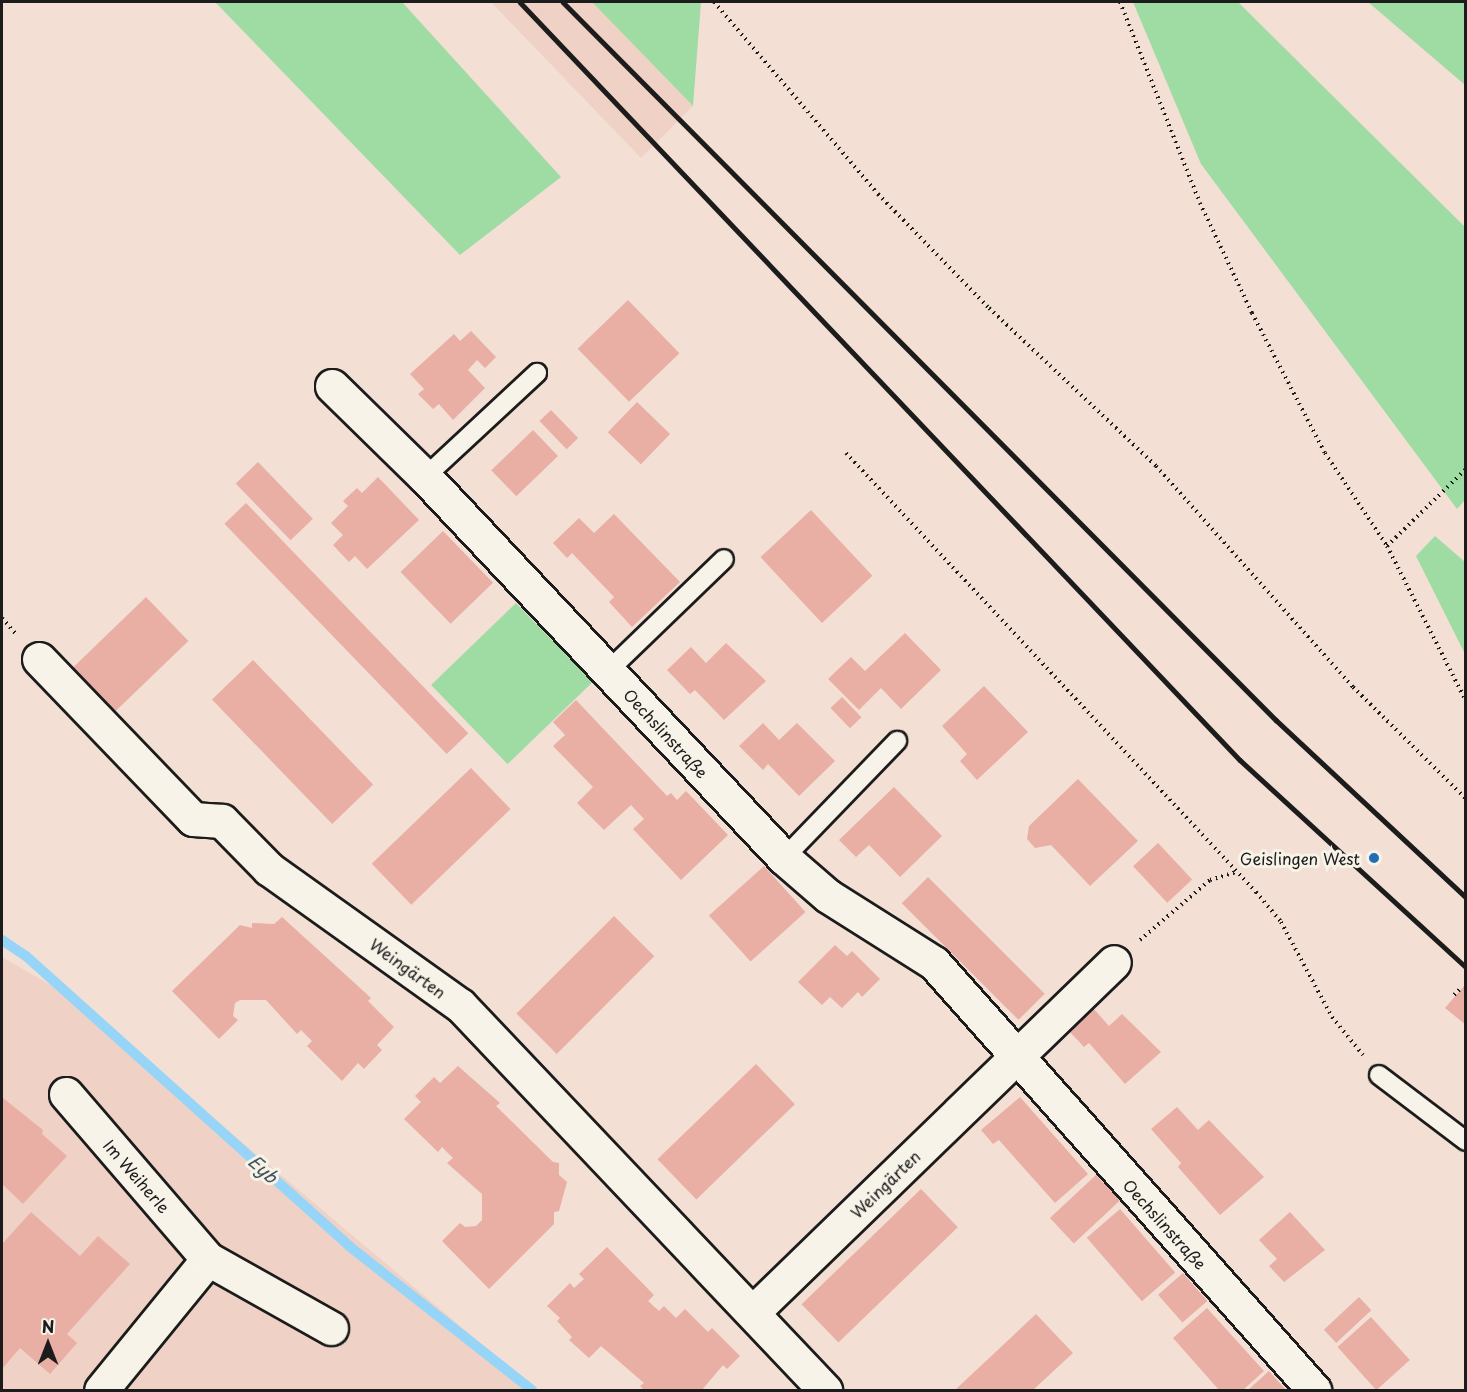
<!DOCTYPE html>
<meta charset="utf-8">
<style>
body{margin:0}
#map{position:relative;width:1467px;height:1392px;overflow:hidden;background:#f3dfd4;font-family:"Playpen Sans",sans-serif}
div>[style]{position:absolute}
.built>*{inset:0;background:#f0d1c6}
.green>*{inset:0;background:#9fdca4;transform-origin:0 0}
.stream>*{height:10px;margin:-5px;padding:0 5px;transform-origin:5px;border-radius:5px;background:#96d5f7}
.building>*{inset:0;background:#e9afa5;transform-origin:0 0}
.path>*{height:4px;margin-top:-2px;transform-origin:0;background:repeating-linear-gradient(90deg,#1c1c1c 0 1.5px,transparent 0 6px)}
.roads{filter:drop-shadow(2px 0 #1c1c1c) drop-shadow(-2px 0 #1c1c1c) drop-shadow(0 2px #1c1c1c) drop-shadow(0 -2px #1c1c1c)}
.service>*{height:18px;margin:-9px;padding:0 9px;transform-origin:9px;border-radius:9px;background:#f7f3e8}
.minor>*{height:33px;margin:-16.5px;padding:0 16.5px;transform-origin:16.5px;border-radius:16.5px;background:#f7f3e8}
.rail>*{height:4.5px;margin:-2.25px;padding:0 2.25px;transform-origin:2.25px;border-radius:2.25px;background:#1c1c1c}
.dots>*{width:16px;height:16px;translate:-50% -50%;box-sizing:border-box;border:3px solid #f7f3e8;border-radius:50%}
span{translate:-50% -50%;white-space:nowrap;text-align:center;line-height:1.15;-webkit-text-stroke:6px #f7f3e8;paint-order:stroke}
.street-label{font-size:16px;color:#1c1c1c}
.poi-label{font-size:16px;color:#1c1c1c}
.right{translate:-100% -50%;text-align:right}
.water-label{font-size:18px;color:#41545e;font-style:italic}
.frame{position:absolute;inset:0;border:3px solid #1c1c1c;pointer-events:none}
.north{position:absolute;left:18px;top:1314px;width:60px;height:60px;-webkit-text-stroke:4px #f7f3e8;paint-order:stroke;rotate:0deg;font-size:16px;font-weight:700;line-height:24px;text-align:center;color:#1c1c1c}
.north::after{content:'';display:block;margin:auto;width:21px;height:27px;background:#1c1c1c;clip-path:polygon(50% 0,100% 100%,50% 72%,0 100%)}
</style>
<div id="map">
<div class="built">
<div style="clip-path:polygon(491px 2px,592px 2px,693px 106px,641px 158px)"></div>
<div style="clip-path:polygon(2px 957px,66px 994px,536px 1390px,2px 1390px)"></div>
</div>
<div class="green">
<div style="clip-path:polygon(215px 2px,402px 2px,561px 177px,460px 255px)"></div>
<div style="clip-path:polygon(592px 2px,701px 2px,693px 106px)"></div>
<div style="clip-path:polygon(1133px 2px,1238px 2px,1465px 227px,1466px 499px,1457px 509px,1201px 164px)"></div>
<div style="clip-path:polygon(1368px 2px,1465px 2px,1465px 85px)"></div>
<div style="clip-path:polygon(1435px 536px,1465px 562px,1465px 654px,1416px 556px)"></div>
<div style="left:516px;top:603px;width:110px;height:118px;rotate:46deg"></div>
</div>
<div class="stream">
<div style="left:2px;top:940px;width:29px;rotate:34deg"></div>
<div style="left:26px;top:956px;width:434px;rotate:41.9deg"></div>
<div style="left:349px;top:1246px;width:233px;rotate:38.2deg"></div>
</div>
<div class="building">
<div style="left:628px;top:300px;width:74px;height:70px;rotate:46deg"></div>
<div style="clip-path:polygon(471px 331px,496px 357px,485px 368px,477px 360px,468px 370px,485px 388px,453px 420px,439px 404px,433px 409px,418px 394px,424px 389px,410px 374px,454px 334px,460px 341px)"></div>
<div style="left:637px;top:402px;width:46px;height:42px;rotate:44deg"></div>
<div style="left:551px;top:410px;width:39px;height:16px;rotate:46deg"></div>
<div style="left:533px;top:430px;width:36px;height:58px;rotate:46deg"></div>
<div style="left:258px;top:462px;width:79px;height:31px;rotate:46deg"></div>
<div style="clip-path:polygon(378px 477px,419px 520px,367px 569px,355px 556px,349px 562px,333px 545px,343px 535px,331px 523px,348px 506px,343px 501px,357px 488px,362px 493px)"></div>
<div style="left:246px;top:503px;width:320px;height:30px;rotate:46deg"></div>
<div style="left:811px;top:510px;width:90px;height:69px;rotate:47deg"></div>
<div style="clip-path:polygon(614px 514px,680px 582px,632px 627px,609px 602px,614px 597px,572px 553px,567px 558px,553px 543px,579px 518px,594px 533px)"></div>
<div style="left:443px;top:531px;width:72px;height:59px;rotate:46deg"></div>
<div style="left:146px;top:597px;width:61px;height:104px;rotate:46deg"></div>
<div style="clip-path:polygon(905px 633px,941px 670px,901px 709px,881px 688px,859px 710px,828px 679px,851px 657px,865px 671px)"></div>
<div style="clip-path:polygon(726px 643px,766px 681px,724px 720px,695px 690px,690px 694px,667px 670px,691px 647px,706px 663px)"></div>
<div style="left:253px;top:660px;width:173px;height:57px;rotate:46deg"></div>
<div style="clip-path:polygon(984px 686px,1028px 732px,977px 780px,960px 761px,967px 754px,942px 726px)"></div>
<div style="left:842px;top:697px;width:28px;height:16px;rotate:46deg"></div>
<div style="clip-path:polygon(576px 700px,667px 796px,671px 793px,677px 800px,686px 791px,728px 835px,681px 880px,633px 829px,644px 819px,631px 805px,604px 830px,577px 803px,593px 787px,553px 746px,565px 735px,553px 722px)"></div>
<div style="clip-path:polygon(763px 723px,779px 740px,797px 723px,835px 761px,799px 796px,768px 764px,763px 770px,739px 746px)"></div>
<div style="left:471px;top:768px;width:57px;height:138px;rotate:46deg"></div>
<div style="clip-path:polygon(1078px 779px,1138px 841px,1090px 886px,1051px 845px,1035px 848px,1027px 839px,1029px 826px)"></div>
<div style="clip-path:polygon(894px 787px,942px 836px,900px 877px,869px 845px,856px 857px,839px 840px)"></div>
<div style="left:1158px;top:843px;width:50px;height:34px;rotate:47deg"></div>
<div style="left:764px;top:866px;width:62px;height:74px;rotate:48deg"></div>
<div style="left:928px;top:877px;width:165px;height:37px;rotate:45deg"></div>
<div style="left:614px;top:916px;width:57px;height:138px;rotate:45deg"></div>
<div style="clip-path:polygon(282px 917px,359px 987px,371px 998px,368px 1001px,394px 1027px,377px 1045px,382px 1050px,364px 1069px,358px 1063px,342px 1081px,307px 1046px,312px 1041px,301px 1030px,297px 1034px,266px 1000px,240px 1000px,235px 1003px,233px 1016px,238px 1020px,219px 1039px,172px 991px,240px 925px,252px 928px,252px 923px,274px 924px)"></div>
<div style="clip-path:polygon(835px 945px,847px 956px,852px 951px,880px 979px,862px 997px,858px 992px,842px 1008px,830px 997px,822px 1005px,798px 982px)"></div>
<div style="clip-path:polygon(1464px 986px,1466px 987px,1466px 1025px,1445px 1008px)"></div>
<div style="clip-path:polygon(1093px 1008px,1109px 1026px,1122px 1014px,1161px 1052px,1125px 1084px,1089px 1043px,1084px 1047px,1068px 1030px)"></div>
<div style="left:756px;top:1064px;width:56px;height:137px;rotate:46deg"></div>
<div style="clip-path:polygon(458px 1066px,500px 1103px,496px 1106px,553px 1162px,559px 1163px,559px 1175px,567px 1182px,559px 1211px,554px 1212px,554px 1224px,489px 1289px,442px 1241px,460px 1223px,465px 1227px,476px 1226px,482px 1220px,482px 1194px,447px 1163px,453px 1158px,442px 1147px,438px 1152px,404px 1119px,421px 1102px,415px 1096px,434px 1077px,440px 1083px)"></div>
<div style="clip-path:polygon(1020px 1097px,1088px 1174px,1055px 1203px,999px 1140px,993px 1144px,981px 1130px)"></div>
<div style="clip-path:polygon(3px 1098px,43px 1130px,42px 1134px,67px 1156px,23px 1204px,2px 1184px)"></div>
<div style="clip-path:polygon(1177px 1107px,1198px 1130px,1209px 1120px,1264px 1177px,1220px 1215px,1178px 1167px,1181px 1163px,1151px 1129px)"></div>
<div style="left:1096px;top:1175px;width:35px;height:63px;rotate:47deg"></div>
<div style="left:921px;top:1189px;width:53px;height:166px;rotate:46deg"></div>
<div style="left:1120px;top:1209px;width:84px;height:44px;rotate:49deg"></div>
<div style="clip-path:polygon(31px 1212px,80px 1256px,98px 1236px,130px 1264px,67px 1334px,77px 1343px,50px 1374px,20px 1348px,2px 1369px,2px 1244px)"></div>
<div style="clip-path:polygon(1290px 1212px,1325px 1250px,1284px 1282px,1269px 1266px,1277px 1259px,1259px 1240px)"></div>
<div style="clip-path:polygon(607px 1247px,654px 1295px,648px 1301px,659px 1311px,664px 1306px,676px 1318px,685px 1309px,708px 1332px,712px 1328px,740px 1356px,727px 1369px,723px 1365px,702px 1390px,644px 1390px,640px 1386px,644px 1383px,601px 1346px,589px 1358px,569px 1340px,572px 1337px,557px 1321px,560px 1318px,547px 1306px,570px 1283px,574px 1288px,584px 1279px,579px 1274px)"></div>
<div style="left:1183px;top:1273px;width:37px;height:33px;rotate:49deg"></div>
<div style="left:1359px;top:1297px;width:18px;height:48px;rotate:47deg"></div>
<div style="clip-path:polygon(1207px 1308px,1264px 1371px,1243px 1390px,1219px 1390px,1173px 1338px)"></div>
<div style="clip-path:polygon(1036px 1314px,1073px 1353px,1033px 1390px,955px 1390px)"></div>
<div style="left:1371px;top:1317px;width:58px;height:45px;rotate:48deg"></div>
<div style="clip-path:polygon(1269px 1371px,1286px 1390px,1248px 1390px)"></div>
</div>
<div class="path">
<div style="left:714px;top:2px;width:253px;rotate:49.5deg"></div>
<div style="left:878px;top:194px;width:159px;rotate:45.8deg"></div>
<div style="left:989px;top:308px;width:230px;rotate:43.4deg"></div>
<div style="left:1156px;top:466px;width:296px;rotate:48.3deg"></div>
<div style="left:1353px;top:687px;width:159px;rotate:44.7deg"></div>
<div style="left:1120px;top:2px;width:216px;rotate:68.3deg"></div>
<div style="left:1200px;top:203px;width:122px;rotate:64.7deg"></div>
<div style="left:1252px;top:313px;width:158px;rotate:62.5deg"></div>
<div style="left:1325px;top:453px;width:112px;rotate:56.3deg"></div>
<div style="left:1387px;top:546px;width:174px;rotate:63deg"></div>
<div style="left:846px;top:453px;width:601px;rotate:46.96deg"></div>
<div style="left:1256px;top:892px;width:39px;rotate:50deg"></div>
<div style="left:1281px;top:922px;width:108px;rotate:61.8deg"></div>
<div style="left:1332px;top:1017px;width:49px;rotate:50.8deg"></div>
<div style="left:1387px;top:546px;width:110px;rotate:-44.3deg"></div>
<div style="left:2px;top:618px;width:21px;rotate:49deg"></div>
<div style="left:1140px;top:940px;width:92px;rotate:-40.6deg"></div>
<div style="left:1210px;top:880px;width:27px;rotate:-17deg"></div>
<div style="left:1454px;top:995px;width:11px;rotate:-45deg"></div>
</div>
<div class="roads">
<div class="service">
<div style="left:425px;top:477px;width:153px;rotate:-42.9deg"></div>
<div style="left:608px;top:671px;width:161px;rotate:-44deg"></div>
<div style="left:784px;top:858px;width:163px;rotate:-46deg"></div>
<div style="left:1379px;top:1075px;width:109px;rotate:37.2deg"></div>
</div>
<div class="minor">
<div style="left:332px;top:386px;width:130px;rotate:44.4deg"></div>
<div style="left:425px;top:477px;width:523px;rotate:46.7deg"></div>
<div style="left:784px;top:858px;width:58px;rotate:40.8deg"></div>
<div style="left:828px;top:896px;width:125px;rotate:32.3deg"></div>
<div style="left:934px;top:963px;width:572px;rotate:48.33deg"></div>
<div style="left:39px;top:659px;width:222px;rotate:46.1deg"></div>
<div style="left:193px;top:819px;width:29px;rotate:4deg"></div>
<div style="left:222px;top:821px;width:67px;rotate:45.6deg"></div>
<div style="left:269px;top:869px;width:234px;rotate:35.5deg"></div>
<div style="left:460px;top:1005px;width:531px;rotate:46.53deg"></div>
<div style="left:66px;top:1094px;width:218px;rotate:49.3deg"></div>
<div style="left:208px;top:1259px;width:169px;rotate:129.2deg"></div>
<div style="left:208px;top:1259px;width:141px;rotate:29.3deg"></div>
<div style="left:754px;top:1311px;width:501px;rotate:-44.11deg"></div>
</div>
</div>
<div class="rail">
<div style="left:520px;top:2px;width:1045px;rotate:46.47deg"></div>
<div style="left:1240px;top:760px;width:306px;rotate:42.5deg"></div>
<div style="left:563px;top:2px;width:1012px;rotate:45.2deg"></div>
<div style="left:1276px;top:720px;width:260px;rotate:43deg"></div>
</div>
<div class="dots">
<div style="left:1374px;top:858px;background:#1f6fb2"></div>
</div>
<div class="street-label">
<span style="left:666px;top:733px;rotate:47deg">Oechslinstraße</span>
<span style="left:408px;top:968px;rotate:36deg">Weingärten</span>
<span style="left:137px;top:1176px;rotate:49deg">Im Weiherle</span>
<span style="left:885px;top:1184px;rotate:-44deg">Weingärten</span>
<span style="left:1165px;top:1224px;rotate:48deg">Oechslinstraße</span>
</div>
<div class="poi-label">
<span class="right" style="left:1360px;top:858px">Geislingen West</span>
</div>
<div class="water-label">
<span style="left:263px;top:1169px;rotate:42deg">Eyb</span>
</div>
<div class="frame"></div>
<div class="north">N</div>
</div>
